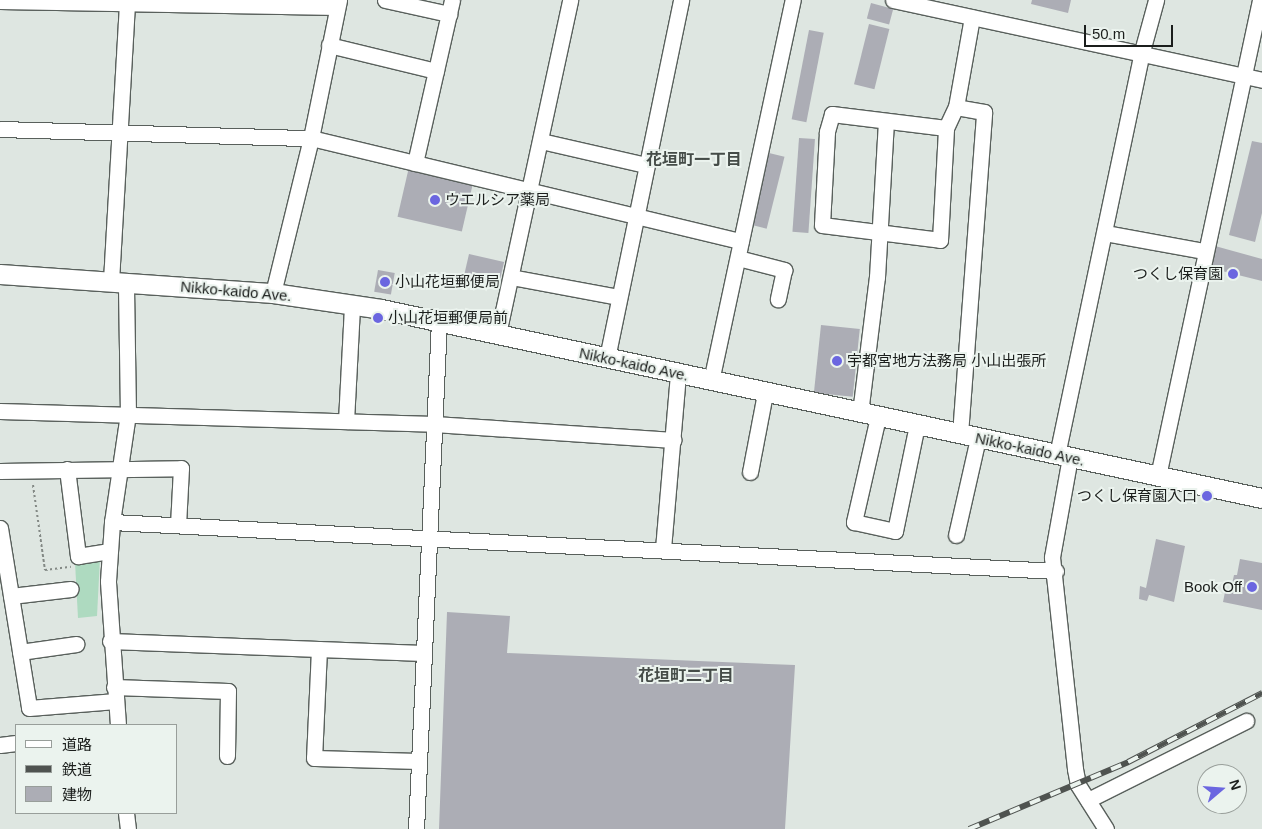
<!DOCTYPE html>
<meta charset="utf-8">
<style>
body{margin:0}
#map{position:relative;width:1262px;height:829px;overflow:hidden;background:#dee6e1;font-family:Arial,"Noto Sans JP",sans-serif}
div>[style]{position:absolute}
.green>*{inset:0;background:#aedac0}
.building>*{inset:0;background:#acadb5;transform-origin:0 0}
.path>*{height:2px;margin-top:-1px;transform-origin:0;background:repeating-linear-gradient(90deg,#838985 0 2.5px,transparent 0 5px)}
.roads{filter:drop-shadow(1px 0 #59605c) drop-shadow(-1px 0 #59605c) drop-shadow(0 1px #59605c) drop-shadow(0 -1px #59605c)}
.minor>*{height:15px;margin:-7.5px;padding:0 7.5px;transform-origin:7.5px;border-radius:7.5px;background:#fff}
.major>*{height:19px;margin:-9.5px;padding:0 9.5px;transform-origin:9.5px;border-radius:9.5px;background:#fff}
.rail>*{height:5.5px;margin-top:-2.75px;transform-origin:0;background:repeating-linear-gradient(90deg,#ebf3ee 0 11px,#4f5350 0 22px);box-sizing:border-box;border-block:1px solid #4f5350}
.dots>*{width:14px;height:14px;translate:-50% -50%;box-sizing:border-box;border:2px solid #ebf3ee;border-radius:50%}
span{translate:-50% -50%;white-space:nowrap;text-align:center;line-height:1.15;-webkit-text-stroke:4px #ebf3ee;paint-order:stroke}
.poi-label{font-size:15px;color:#1b1e1c}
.left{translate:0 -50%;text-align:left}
.right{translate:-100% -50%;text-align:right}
.street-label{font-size:15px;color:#1b1e1c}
.neighbourhood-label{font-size:16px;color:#454c48;font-weight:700}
.legend{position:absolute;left:15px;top:724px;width:162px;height:90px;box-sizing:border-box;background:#ebf3ee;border:1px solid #989e9a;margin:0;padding:6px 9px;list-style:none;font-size:15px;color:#1b1e1c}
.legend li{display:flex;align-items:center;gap:10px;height:25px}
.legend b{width:25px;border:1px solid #989e9a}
.north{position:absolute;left:1197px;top:764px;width:50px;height:50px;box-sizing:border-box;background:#ebf3ee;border:1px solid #989e9a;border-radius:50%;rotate:72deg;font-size:14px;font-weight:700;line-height:20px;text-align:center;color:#1b1e1c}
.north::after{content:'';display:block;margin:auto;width:18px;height:22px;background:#6b66e0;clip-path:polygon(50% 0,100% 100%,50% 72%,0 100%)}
.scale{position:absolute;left:1084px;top:25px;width:89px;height:22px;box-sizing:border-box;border:2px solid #1b1e1c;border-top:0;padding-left:6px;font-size:15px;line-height:18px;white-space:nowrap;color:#1b1e1c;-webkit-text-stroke:4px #ebf3ee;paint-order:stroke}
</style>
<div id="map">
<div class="green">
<div style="clip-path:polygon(100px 558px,97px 616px,78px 618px,75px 562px)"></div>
</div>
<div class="building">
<div style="clip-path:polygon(1032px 0,1071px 0,1068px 13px,1031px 4px)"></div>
<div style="left:871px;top:3px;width:23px;height:16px;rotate:15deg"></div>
<div style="left:869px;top:24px;width:21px;height:62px;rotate:14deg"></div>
<div style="left:809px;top:30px;width:15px;height:91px;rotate:11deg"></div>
<div style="left:799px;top:138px;width:16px;height:94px;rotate:4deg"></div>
<div style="clip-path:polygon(1252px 141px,1262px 143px,1262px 213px,1255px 242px,1229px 235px)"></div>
<div style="left:769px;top:153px;width:16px;height:74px;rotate:14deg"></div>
<div style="left:409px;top:167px;width:66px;height:51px;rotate:13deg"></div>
<div style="clip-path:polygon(1215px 246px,1262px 259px,1262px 281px,1210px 268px)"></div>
<div style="left:469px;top:254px;width:36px;height:22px;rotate:13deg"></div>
<div style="left:378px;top:270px;width:17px;height:22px;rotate:10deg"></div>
<div style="left:821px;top:325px;width:39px;height:68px;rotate:6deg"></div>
<div style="clip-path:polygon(1156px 539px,1185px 546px,1174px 602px,1149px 595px,1147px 601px,1139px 599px,1140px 586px,1146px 588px)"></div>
<div style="clip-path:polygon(1240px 559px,1262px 563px,1262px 610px,1223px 602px,1225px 592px,1230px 593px,1234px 575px,1237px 575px)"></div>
<div style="clip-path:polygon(447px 612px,510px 616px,507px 653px,795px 665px,785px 829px,439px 829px)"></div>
</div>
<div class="path">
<div style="left:33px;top:485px;width:86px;rotate:82deg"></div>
<div style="left:45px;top:570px;width:26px;rotate:-7deg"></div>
</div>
<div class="roads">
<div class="minor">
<div style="left:385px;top:0;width:66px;rotate:12.3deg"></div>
<div style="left:893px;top:0;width:378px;rotate:12.2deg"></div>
<div style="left:0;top:1px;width:337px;rotate:1deg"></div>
<div style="left:329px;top:45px;width:110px;rotate:13.7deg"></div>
<div style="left:946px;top:128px;width:115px;rotate:-173deg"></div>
<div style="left:832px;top:114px;width:19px;rotate:106deg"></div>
<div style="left:827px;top:132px;width:93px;rotate:93.1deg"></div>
<div style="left:822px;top:225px;width:119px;rotate:7.2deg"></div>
<div style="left:940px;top:240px;width:112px;rotate:-86.9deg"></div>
<div style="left:946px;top:128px;width:23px;rotate:-65deg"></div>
<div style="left:0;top:129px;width:311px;rotate:1.7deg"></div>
<div style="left:311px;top:138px;width:442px;rotate:13.5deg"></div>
<div style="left:541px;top:141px;width:108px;rotate:12.9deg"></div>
<div style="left:415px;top:163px;width:167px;rotate:-77.2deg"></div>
<div style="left:1105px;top:233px;width:101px;rotate:10.3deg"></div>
<div style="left:738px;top:258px;width:48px;rotate:14.6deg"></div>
<div style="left:784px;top:270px;width:30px;rotate:102deg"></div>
<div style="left:511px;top:277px;width:110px;rotate:10.5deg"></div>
<div style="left:111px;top:281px;width:281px;rotate:-86.7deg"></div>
<div style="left:273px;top:293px;width:160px;rotate:-76.2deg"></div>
<div style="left:311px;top:138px;width:141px;rotate:-78.5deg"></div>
<div style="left:498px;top:334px;width:342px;rotate:-77.8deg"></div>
<div style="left:607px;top:358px;width:366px;rotate:-78.3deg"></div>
<div style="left:711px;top:381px;width:390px;rotate:-77.9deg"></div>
<div style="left:0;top:411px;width:434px;rotate:1.7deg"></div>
<div style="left:434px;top:424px;width:240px;rotate:3.8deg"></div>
<div style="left:860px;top:413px;width:137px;rotate:-82.9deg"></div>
<div style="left:877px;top:277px;width:156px;rotate:-86.7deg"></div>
<div style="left:878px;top:417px;width:108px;rotate:102.9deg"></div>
<div style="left:854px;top:522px;width:42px;rotate:12.4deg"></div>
<div style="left:895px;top:531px;width:108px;rotate:-78.3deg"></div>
<div style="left:346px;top:421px;width:116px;rotate:-87deg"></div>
<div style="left:960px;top:434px;width:323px;rotate:-85.7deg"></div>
<div style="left:984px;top:112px;width:28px;rotate:-170deg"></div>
<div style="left:956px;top:107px;width:91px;rotate:-79.9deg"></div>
<div style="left:1057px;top:455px;width:409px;rotate:-78.1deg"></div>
<div style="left:1141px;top:55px;width:57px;rotate:-74.7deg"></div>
<div style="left:1070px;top:457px;width:102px;rotate:100.2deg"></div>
<div style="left:1052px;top:557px;width:213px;rotate:83.8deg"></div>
<div style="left:1075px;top:769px;width:16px;rotate:79deg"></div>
<div style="left:1078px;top:785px;width:52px;rotate:57.5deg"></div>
<div style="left:67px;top:469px;width:88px;rotate:82.8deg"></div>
<div style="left:78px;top:556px;width:32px;rotate:-9deg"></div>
<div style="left:0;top:471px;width:181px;rotate:-0.9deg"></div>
<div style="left:181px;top:468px;width:57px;rotate:93deg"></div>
<div style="left:750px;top:472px;width:80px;rotate:-79.2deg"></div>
<div style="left:1158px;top:476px;width:487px;rotate:-77.9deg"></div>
<div style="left:112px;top:522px;width:945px;rotate:2.97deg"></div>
<div style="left:0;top:528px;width:182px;rotate:80.8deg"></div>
<div style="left:29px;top:708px;width:87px;rotate:-4.6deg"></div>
<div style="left:956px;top:535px;width:99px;rotate:-77.2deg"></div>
<div style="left:663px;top:549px;width:176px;rotate:-85.1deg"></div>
<div style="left:11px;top:596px;width:60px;rotate:-6.7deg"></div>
<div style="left:110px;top:641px;width:313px;rotate:2.2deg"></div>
<div style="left:319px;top:649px;width:109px;rotate:92.6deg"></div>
<div style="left:314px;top:758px;width:105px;rotate:1.6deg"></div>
<div style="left:20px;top:652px;width:57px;rotate:-8.1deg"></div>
<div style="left:114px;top:687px;width:114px;rotate:2deg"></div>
<div style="left:228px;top:691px;width:65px;rotate:90.9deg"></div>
<div style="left:118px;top:725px;width:144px;rotate:-94deg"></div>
<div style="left:108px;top:581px;width:59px;rotate:-86.1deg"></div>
<div style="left:112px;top:522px;width:109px;rotate:-81.6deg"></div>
<div style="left:128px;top:414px;width:132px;rotate:-90.9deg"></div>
<div style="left:0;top:745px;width:16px;rotate:-7deg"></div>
<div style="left:1088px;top:800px;width:177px;rotate:-26.6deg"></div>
<div style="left:126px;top:813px;width:16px;rotate:83deg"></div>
<div style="left:416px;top:829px;width:509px;rotate:-87.41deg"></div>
</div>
<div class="major">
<div style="left:0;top:274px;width:274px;rotate:4deg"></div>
<div style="left:273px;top:293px;width:109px;rotate:8.4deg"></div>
<div style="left:381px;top:309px;width:901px;rotate:12.11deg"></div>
</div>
</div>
<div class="rail">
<div style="left:969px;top:829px;width:173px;rotate:-22.8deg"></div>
<div style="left:1128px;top:762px;width:151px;rotate:-27.2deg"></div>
</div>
<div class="dots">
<div style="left:435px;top:200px;background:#6b66e0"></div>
<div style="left:1233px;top:274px;background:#6b66e0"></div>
<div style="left:385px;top:282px;background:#6b66e0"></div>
<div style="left:378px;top:318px;background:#6b66e0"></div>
<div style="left:837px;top:361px;background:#6b66e0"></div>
<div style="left:1207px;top:496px;background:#6b66e0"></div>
<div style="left:1252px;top:587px;background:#6b66e0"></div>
</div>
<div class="poi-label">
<span class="left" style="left:445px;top:200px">ウエルシア薬局</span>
<span class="right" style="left:1223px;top:274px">つくし保育園</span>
<span class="left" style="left:395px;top:282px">小山花垣郵便局</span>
<span class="left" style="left:388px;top:318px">小山花垣郵便局前</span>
<span class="left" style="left:847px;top:361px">宇都宮地方法務局 小山出張所</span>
<span class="right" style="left:1197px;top:496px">つくし保育園入口</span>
<span class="right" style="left:1242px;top:587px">Book Off</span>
</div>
<div class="street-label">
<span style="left:236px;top:291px;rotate:5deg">Nikko-kaido Ave.</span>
<span style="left:634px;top:364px;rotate:12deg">Nikko-kaido Ave.</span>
<span style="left:1030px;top:449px;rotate:12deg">Nikko-kaido Ave.</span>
</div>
<div class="neighbourhood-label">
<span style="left:694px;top:160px">花垣町一丁目</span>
<span style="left:686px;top:676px">花垣町二丁目</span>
</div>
<ul class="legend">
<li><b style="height:6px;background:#fff"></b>道路</li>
<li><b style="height:6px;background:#4f5350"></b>鉄道</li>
<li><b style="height:14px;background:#acadb5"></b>建物</li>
</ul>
<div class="north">N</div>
<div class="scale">50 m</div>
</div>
